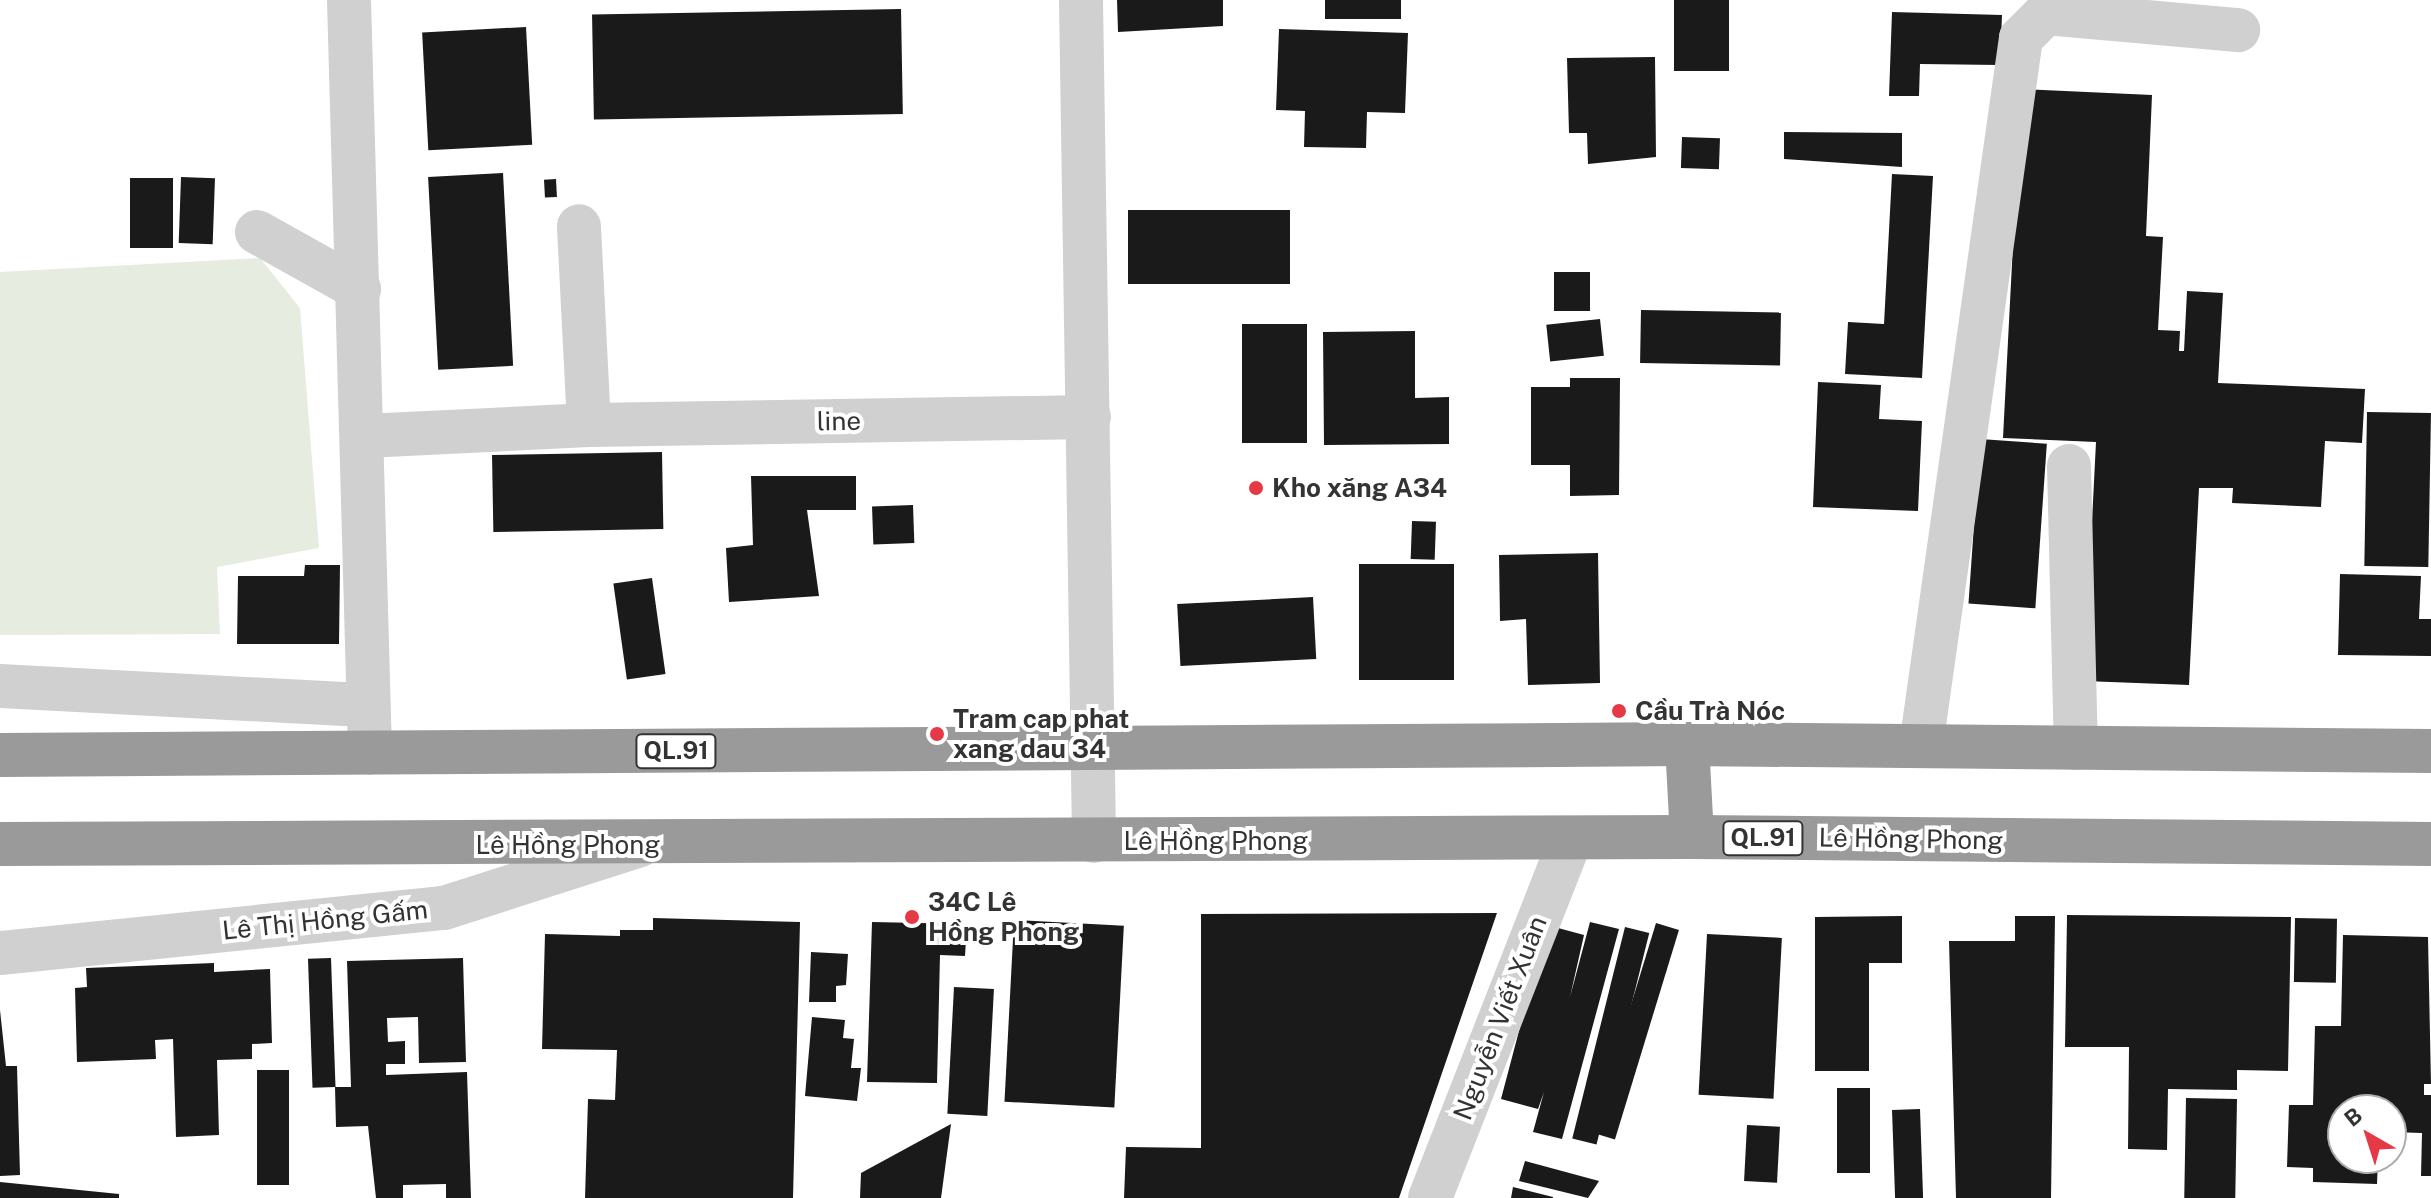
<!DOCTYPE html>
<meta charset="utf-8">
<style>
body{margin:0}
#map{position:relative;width:2431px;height:1198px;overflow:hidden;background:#fff;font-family:"Public Sans",sans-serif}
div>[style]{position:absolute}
.green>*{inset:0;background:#e6ecdf}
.building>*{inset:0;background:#1a1a1a;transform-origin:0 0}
.minor>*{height:44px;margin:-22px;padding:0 22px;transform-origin:22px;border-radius:22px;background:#d0d0d0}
.highway>*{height:44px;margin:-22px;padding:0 22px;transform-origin:22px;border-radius:22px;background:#9a9a9a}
.dots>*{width:22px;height:22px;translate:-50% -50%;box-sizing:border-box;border:4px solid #fff;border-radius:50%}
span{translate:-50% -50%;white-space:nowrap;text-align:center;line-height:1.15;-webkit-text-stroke:8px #fff;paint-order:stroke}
.shield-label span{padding:2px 6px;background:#fff;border:2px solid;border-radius:6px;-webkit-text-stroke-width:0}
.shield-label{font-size:24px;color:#333;font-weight:700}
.street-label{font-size:26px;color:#333}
.poi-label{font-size:26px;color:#333;font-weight:700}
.left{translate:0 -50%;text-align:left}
.north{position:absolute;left:2327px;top:1094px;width:80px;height:80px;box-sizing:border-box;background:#fff;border:2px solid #adadad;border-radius:50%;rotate:321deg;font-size:22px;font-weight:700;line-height:32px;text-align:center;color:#333}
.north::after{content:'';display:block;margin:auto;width:28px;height:36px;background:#e63946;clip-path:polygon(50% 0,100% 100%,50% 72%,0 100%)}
</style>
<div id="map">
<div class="green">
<div style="clip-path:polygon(260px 258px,300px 308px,319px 548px,217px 567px,220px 634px,0 635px,0 272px)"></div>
</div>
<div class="building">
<div style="clip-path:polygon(1117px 0,1223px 0,1223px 26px,1118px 32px)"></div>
<div style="left:1325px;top:0;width:76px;height:19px"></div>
<div style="left:1674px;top:0;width:55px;height:71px"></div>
<div style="left:901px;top:9px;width:105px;height:309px;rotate:89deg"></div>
<div style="clip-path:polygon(1892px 12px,2002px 15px,2000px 65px,1920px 64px,1919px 96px,1889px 96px)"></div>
<div style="left:526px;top:27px;width:118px;height:104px;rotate:87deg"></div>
<div style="clip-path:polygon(1279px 29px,1408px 33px,1405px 113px,1367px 112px,1366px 148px,1304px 147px,1305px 111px,1276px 110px)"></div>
<div style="clip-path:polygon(1655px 57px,1656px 157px,1588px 164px,1587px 133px,1569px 133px,1567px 58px)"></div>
<div style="clip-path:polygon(2021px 89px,2152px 95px,2146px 236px,2163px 237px,2158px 330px,2180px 331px,2179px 351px,2184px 351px,2187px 291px,2223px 293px,2218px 383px,2365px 389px,2362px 443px,2325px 441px,2321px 507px,2232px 503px,2233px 488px,2199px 488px,2189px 685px,2084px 681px,2096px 442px,2003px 438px)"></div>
<div style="clip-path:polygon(1784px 132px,1902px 133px,1902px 167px,1784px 159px)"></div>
<div style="left:1682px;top:137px;width:38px;height:31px;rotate:2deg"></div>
<div style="left:503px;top:173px;width:193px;height:75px;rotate:87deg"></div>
<div style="clip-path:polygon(1892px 174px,1933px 176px,1922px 378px,1845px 374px,1848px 322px,1884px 324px)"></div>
<div style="left:181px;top:177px;width:34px;height:66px;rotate:2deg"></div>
<div style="left:130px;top:178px;width:43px;height:70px"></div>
<div style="left:556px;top:179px;width:18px;height:12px;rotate:87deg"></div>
<div style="left:1128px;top:210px;width:162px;height:74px"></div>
<div style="left:1554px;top:272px;width:36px;height:39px"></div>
<div style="left:1641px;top:310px;width:140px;height:53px;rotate:1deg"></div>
<div style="left:1600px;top:319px;width:37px;height:54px;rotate:84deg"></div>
<div style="left:1307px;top:324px;width:119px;height:65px;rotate:90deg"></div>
<div style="clip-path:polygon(1415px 331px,1415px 398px,1449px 397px,1449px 444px,1324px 445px,1323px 332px)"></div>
<div style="clip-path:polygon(1570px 378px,1620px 378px,1619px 495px,1570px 496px,1570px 465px,1531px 465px,1531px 387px,1570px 387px)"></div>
<div style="clip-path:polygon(1818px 382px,1881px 385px,1879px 419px,1922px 421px,1918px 511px,1813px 507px)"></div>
<div style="left:2367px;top:412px;width:64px;height:154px;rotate:1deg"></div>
<div style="left:1980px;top:439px;width:67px;height:165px;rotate:4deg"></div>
<div style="left:662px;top:452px;width:77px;height:170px;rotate:89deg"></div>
<div style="clip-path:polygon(751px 476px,856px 476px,856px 510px,807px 510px,819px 596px,729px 602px,726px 548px,753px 545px)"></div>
<div style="left:913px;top:505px;width:38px;height:41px;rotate:88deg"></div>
<div style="left:1412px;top:521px;width:24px;height:38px;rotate:2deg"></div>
<div style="clip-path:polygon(1598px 553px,1600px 683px,1528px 685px,1526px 619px,1500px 621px,1499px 555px)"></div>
<div style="left:1454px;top:564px;width:116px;height:95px;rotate:90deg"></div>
<div style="clip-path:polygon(305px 565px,340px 565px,339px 644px,237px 644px,238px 576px,304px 576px)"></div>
<div style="clip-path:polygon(2340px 574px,2421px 576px,2419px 619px,2431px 619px,2431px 656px,2338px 655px)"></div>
<div style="left:652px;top:578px;width:97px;height:39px;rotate:82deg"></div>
<div style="left:1313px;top:597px;width:62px;height:136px;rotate:87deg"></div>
<div style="clip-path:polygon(1497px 913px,1399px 1198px,1124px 1198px,1126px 1147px,1201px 1148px,1201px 914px)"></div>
<div style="clip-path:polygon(2067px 915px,2291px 917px,2288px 1071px,2237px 1070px,2237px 1090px,2168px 1089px,2167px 1150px,2128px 1149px,2129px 1047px,2065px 1047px)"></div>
<div style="clip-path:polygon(1902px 916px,1902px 963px,1869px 963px,1869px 1071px,1815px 1071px,1815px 917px)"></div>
<div style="clip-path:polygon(2015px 916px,2055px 916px,2051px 1198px,1956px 1198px,1949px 941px,2015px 941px)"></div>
<div style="clip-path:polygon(653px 918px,800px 922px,793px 1198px,585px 1198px,588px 1099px,615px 1100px,617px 1050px,542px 1049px,545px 934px,620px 936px,620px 930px,653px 930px)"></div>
<div style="left:2295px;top:918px;width:42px;height:64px;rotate:1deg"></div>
<div style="left:1014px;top:920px;width:110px;height:182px;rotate:3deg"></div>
<div style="clip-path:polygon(872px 922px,967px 924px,965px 956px,940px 955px,937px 1083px,867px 1082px)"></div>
<div style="clip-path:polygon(1590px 922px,1619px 929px,1562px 1139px,1533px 1132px,1544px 1092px,1538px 1109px,1501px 1099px,1547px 925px,1584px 935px,1570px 997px)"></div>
<div style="left:1656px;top:923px;width:24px;height:219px;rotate:17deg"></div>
<div style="left:1625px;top:927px;width:25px;height:218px;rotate:14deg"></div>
<div style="left:1707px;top:934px;width:75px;height:161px;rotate:3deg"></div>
<div style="clip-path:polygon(2343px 935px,2428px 937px,2431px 1084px,2424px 1084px,2424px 1095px,2431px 1095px,2431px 1176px,2421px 1176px,2422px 1133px,2391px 1132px,2391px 1110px,2343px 1110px,2343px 1158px,2378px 1158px,2377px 1184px,2313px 1182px,2313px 1168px,2287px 1167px,2289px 1105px,2313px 1105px,2315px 1026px,2341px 1026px)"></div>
<div style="clip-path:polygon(811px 952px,848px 954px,846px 985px,836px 986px,836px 1002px,809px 1002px)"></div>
<div style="left:331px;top:958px;width:129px;height:23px;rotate:88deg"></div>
<div style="clip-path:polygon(463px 958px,466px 1062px,419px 1063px,418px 1017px,387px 1018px,388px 1042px,405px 1041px,405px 1064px,386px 1064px,386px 1075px,467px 1072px,471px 1198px,446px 1198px,446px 1184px,403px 1185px,403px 1198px,376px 1198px,368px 1126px,336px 1127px,335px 1087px,351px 1087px,347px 961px)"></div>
<div style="clip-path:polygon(214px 963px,214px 972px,270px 969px,272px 1043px,252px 1044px,252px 1059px,217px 1060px,219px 1135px,176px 1137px,173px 1039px,155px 1040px,156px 1059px,77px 1062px,75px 988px,87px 987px,86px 968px)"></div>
<div style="left:954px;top:987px;width:40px;height:127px;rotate:3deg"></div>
<div style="clip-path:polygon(0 1010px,6px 1066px,17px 1066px,20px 1175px,0 1176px)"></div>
<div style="clip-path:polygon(812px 1017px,845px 1020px,843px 1038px,854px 1039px,851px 1068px,861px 1068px,857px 1101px,805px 1096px)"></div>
<div style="left:257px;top:1070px;width:32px;height:115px"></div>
<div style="left:1837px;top:1088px;width:33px;height:85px"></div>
<div style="left:2186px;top:1098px;width:51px;height:100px;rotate:1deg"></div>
<div style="left:1920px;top:1109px;width:89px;height:28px;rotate:88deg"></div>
<div style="clip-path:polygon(951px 1124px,941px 1198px,860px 1198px,861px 1173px)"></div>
<div style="left:1747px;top:1125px;width:33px;height:56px;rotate:3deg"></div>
<div style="clip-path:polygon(1525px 1161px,1599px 1181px,1588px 1198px,1519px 1181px)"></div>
<div style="clip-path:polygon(0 1182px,119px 1194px,119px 1198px,0 1198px)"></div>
<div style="clip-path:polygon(1513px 1187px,1553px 1197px,1553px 1198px,1511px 1198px)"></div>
</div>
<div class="minor">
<div style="left:349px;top:0;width:753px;rotate:88.4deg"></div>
<div style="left:1081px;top:0;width:841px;rotate:89.11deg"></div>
<div style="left:257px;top:232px;width:117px;rotate:29.2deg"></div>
<div style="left:589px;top:425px;width:500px;rotate:-0.92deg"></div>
<div style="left:365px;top:436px;width:224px;rotate:-2.8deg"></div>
<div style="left:589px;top:425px;width:199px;rotate:-92.9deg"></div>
<div style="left:2069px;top:466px;width:282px;rotate:88.6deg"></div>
<div style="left:0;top:686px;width:368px;rotate:3deg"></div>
<div style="left:1921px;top:746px;width:715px;rotate:-81.96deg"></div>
<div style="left:2021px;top:38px;width:35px;rotate:-45deg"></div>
<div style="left:2046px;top:13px;width:193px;rotate:5.1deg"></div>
<div style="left:0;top:953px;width:446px;rotate:-5.8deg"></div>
<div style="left:444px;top:908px;width:206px;rotate:-17.8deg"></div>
<div style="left:1430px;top:1198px;width:387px;rotate:-68.6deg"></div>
</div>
<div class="highway">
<div style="left:1687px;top:744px;width:93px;rotate:86.9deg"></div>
<div style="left:0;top:755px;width:1687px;rotate:-0.37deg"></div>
<div style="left:1687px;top:744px;width:744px;rotate:0.54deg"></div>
<div style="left:0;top:844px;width:1692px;rotate:-0.24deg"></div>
<div style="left:1692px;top:837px;width:739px;rotate:0.54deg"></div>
</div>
<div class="dots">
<div style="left:1256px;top:488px;background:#e63946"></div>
<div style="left:1619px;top:711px;background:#e63946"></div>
<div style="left:937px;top:734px;background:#e63946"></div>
<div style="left:912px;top:917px;background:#e63946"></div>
</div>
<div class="shield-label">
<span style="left:676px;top:751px">QL.91</span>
<span style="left:1763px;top:838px">QL.91</span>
</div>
<div class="street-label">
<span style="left:839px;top:421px;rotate:-1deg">line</span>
<span style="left:1911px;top:839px;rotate:1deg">Lê Hồng Phong</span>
<span style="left:1216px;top:841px">Lê Hồng Phong</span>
<span style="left:568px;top:845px">Lê Hồng Phong</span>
<span style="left:325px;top:920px;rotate:-6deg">Lê Thị Hồng Gấm</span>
<span style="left:1500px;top:1018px;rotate:-69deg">Nguyễn Viết Xuân</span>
</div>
<div class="poi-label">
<span class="left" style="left:1272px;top:488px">Kho xăng A34</span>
<span class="left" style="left:1635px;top:711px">Cầu Trà Nóc</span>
<span class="left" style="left:953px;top:734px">Tram cap phat<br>xang dau 34</span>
<span class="left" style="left:928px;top:917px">34C Lê<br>Hồng Phong</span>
</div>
<div class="north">B</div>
</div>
